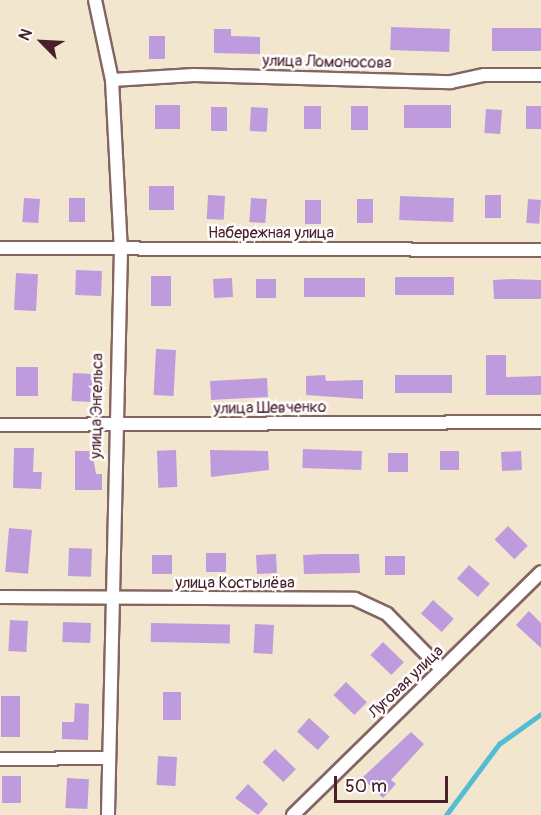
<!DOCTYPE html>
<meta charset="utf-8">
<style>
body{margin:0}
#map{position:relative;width:541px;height:815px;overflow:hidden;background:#f2e7ce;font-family:Pangolin,sans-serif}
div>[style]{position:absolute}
.stream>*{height:4.5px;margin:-2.25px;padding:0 2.25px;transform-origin:2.25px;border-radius:2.25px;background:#55bcd2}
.building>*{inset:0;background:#be9bdc;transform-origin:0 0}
.roads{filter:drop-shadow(2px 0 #856564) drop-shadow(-2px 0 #856564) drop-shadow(0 2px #856564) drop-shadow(0 -2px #856564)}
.street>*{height:12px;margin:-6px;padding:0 6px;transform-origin:6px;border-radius:6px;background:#fff}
span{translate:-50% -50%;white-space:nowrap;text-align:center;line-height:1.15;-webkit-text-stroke:5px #fff;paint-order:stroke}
.street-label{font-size:16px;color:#4a1f2b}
.north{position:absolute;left:12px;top:12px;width:60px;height:60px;-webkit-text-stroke:4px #fff;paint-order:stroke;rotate:294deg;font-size:16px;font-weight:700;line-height:24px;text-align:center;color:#4a1f2b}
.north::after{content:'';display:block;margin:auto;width:21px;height:27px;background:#4a1f2b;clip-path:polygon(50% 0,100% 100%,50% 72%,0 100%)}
.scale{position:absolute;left:334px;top:776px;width:114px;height:27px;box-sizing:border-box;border:3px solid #4a1f2b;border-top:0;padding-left:8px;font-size:18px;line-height:21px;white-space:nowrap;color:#4a1f2b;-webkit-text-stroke:4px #fff;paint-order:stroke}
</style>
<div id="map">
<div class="stream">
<div style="left:446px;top:815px;width:89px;rotate:-53.3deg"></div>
<div style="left:499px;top:744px;width:52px;rotate:-35.5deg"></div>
</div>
<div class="building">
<div style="left:492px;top:28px;width:49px;height:23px"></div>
<div style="clip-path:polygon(214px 29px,231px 29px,231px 36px,260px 37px,260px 54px,214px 53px)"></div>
<div style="left:450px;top:29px;width:23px;height:59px;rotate:92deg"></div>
<div style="left:149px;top:36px;width:16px;height:23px"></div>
<div style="left:155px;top:105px;width:25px;height:24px"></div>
<div style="left:404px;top:105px;width:47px;height:23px"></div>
<div style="left:304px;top:106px;width:17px;height:23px"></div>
<div style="left:351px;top:106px;width:17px;height:24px"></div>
<div style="left:526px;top:106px;width:15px;height:23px"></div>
<div style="left:211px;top:107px;width:16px;height:24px"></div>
<div style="left:251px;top:107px;width:17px;height:24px;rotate:3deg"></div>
<div style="left:486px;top:109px;width:16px;height:24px;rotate:4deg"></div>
<div style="left:149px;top:186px;width:25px;height:24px"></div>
<div style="left:208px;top:195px;width:17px;height:24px;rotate:3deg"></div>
<div style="left:485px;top:195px;width:16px;height:23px"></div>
<div style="left:24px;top:198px;width:16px;height:24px;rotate:4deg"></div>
<div style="left:69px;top:198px;width:16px;height:24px"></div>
<div style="left:251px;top:198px;width:16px;height:24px;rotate:4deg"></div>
<div style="left:454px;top:198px;width:24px;height:54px;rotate:92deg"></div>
<div style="left:357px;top:199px;width:16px;height:24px"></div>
<div style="left:528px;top:199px;width:13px;height:24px;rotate:4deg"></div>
<div style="left:305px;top:200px;width:16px;height:24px"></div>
<div style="left:76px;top:270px;width:26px;height:25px;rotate:2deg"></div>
<div style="left:16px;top:273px;width:22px;height:37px;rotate:3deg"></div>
<div style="left:151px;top:276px;width:20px;height:30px"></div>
<div style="left:454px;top:277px;width:18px;height:59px;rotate:90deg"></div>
<div style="left:232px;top:278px;width:19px;height:19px;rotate:87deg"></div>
<div style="left:365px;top:278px;width:19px;height:61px;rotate:90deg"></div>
<div style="left:256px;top:279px;width:20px;height:19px"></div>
<div style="clip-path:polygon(512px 279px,541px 280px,541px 299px,494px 299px,493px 280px)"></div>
<div style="left:156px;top:349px;width:20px;height:46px;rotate:3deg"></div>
<div style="clip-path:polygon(486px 355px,506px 355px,506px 377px,541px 376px,541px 395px,486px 395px)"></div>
<div style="left:16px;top:367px;width:22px;height:29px"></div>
<div style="left:73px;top:373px;width:20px;height:28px;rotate:3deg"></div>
<div style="clip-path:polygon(325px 375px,326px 381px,363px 380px,363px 399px,306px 395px,306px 376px)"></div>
<div style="left:452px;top:375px;width:18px;height:57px;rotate:90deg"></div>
<div style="left:267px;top:378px;width:19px;height:57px;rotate:87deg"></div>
<div style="clip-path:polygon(14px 448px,34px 448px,33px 472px,42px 472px,41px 489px,13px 488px)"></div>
<div style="left:303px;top:449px;width:59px;height:19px;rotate:2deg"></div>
<div style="left:176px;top:450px;width:37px;height:19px;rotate:88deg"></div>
<div style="clip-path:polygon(210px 450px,268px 451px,269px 470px,211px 477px)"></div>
<div style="clip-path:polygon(75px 451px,92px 451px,96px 474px,102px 474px,102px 490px,75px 490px)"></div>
<div style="left:440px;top:451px;width:19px;height:19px"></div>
<div style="left:521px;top:451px;width:19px;height:20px;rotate:87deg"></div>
<div style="left:388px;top:453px;width:20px;height:19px"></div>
<div style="left:508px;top:526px;width:28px;height:19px;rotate:45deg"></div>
<div style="left:9px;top:528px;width:23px;height:44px;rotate:5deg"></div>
<div style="left:69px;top:548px;width:23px;height:28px;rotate:2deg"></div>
<div style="left:226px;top:553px;width:19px;height:20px;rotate:90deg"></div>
<div style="left:276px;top:554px;width:19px;height:20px;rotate:87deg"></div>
<div style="clip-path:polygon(323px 554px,359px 554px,360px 573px,304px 574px,303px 555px)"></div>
<div style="left:152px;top:555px;width:20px;height:19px"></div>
<div style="left:385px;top:556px;width:20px;height:19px"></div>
<div style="left:469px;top:565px;width:28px;height:18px;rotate:42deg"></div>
<div style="left:433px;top:600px;width:28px;height:18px;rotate:42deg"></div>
<div style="clip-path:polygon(529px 611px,541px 623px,541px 648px,516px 625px)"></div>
<div style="left:10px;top:620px;width:18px;height:31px;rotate:3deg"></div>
<div style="left:63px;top:622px;width:28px;height:20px;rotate:2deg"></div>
<div style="left:151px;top:623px;width:79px;height:19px;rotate:1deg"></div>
<div style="left:255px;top:624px;width:19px;height:29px;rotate:3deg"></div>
<div style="left:383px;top:642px;width:29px;height:18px;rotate:44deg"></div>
<div style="left:346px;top:682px;width:29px;height:18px;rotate:44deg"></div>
<div style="left:163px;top:692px;width:18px;height:28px"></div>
<div style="left:1px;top:696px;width:19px;height:41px"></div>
<div style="clip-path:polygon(75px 703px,89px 704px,88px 740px,62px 739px,62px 722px,74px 722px)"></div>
<div style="left:309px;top:718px;width:28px;height:18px;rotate:42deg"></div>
<div style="clip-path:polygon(411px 732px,424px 744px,391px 780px,396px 784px,383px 798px,362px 778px)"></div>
<div style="left:275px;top:749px;width:29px;height:18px;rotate:44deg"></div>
<div style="left:158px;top:756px;width:19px;height:29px;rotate:3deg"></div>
<div style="left:2px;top:776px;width:19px;height:27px"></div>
<div style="left:67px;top:778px;width:22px;height:30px;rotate:3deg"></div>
<div style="clip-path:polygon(248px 784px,268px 804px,258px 815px,235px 798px)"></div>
</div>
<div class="roads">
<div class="street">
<div style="left:95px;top:0;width:82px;rotate:78deg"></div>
<div style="left:112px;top:80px;width:169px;rotate:87deg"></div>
<div style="left:121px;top:249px;width:566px;rotate:91.32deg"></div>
<div style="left:112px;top:80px;width:82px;rotate:-3.5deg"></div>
<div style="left:194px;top:75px;width:257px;rotate:1.6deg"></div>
<div style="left:451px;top:82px;width:34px;rotate:-12deg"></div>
<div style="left:484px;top:75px;width:57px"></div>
<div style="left:0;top:248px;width:541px;rotate:0.21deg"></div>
<div style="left:0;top:425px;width:541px;rotate:-0.32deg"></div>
<div style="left:0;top:597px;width:355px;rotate:0.3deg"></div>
<div style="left:355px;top:599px;width:35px;rotate:25deg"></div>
<div style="left:387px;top:614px;width:78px;rotate:45.5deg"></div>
<div style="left:0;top:759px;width:109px;rotate:-0.5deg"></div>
<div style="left:293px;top:815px;width:347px;rotate:-44.4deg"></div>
</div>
</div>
<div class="street-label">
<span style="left:327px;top:62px;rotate:1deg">улица Ломоносова</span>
<span style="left:271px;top:233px">Набережная улица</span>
<span style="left:97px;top:406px;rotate:-89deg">улица Энгельса</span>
<span style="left:270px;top:408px;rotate:-1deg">улица Шевченко</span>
<span style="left:235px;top:583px">улица Костылёва</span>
<span style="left:406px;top:682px;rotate:-44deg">Луговая улица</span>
</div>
<div class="north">N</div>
<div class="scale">50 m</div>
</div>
